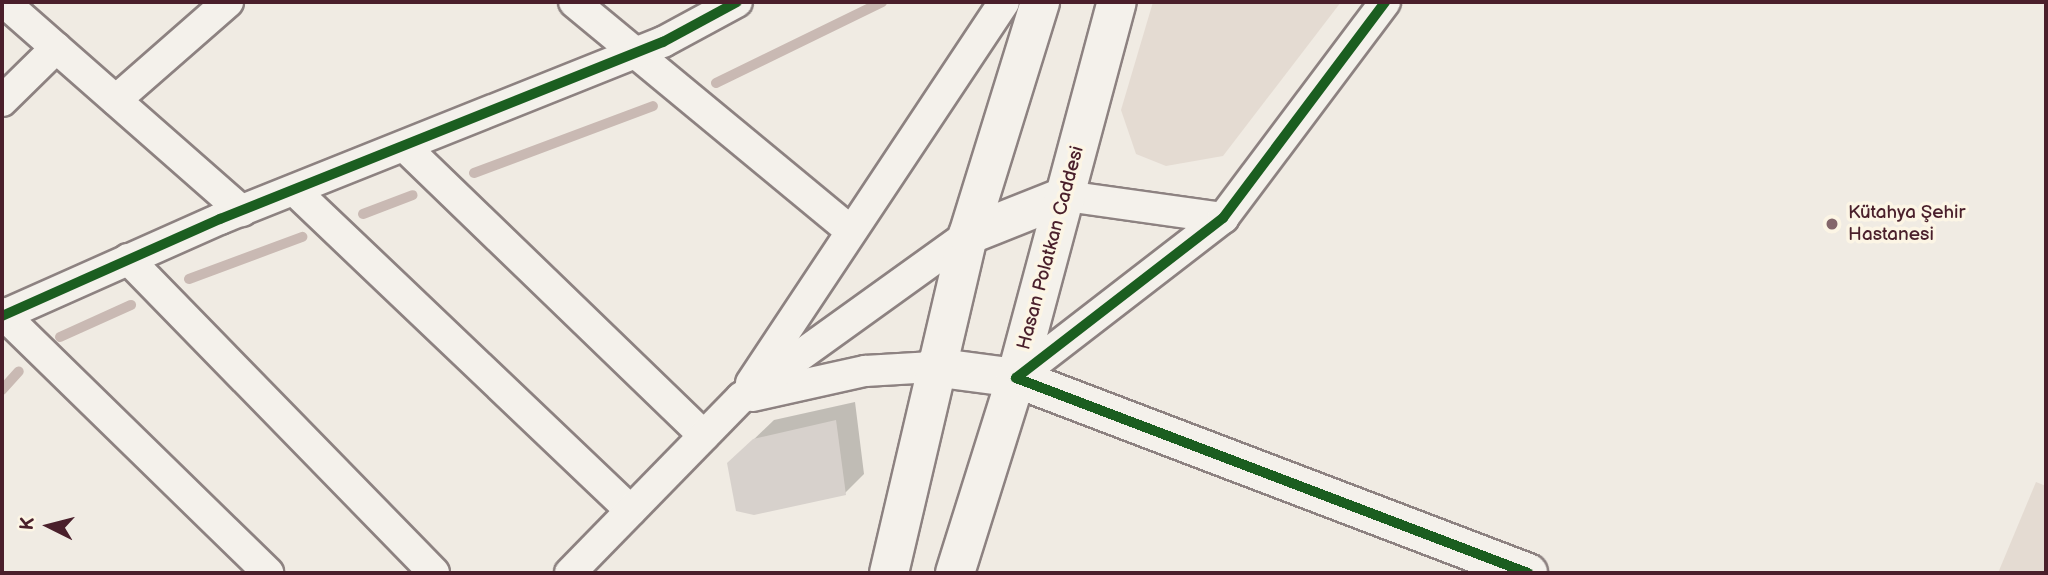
<!DOCTYPE html>
<meta charset="utf-8">
<style>
body{margin:0}
#map{position:relative;width:2048px;height:575px;overflow:hidden;background:#f0ebe3;font-family:"Balsamiq Sans",sans-serif}
div>[style]{position:absolute}
.green>*{inset:0;background:#e4dbd2}
.shadow>*{inset:0;background:#0003}
.stream>*{height:10px;margin:-5px;padding:0 5px;transform-origin:5px;border-radius:5px;background:#c9b9b3}
.building>*{inset:0;background:#d7d1cc}
.roads{filter:drop-shadow(2px 0 #8d8281) drop-shadow(-2px 0 #8d8281) drop-shadow(0 2px #8d8281) drop-shadow(0 -2px #8d8281)}
.street>*{height:30px;margin:-15px;padding:0 15px;transform-origin:15px;border-radius:15px;background:#f4f1eb}
.secondary>*{height:38px;margin:-19px;padding:0 19px;transform-origin:19px;border-radius:19px;background:#f4f1eb}
.cycleway>*{height:10px;margin:-5px;padding:0 5px;transform-origin:5px;border-radius:5px;background:#1b5e20}
.dots>*{width:19px;height:19px;translate:-50% -50%;box-sizing:border-box;border:4px solid #fcf5e5;border-radius:50%}
span{translate:-50% -50%;white-space:nowrap;text-align:center;line-height:1.15;-webkit-text-stroke:7px #fcf5e5;paint-order:stroke}
.poi-label{font-size:19px;color:#4a1f2b}
.left{translate:0 -50%;text-align:left}
.street-label{font-size:19px;color:#4a1f2b}
.frame{position:absolute;inset:0;border:4px solid #4a1f2b;pointer-events:none}
.north{position:absolute;left:14px;top:491px;width:70px;height:70px;-webkit-text-stroke:5px #fcf5e5;paint-order:stroke;rotate:276deg;font-size:19px;font-weight:700;line-height:28px;text-align:center;color:#4a1f2b}
.north::after{content:'';display:block;margin:auto;width:24px;height:32px;background:#4a1f2b;clip-path:polygon(50% 0,100% 100%,50% 72%,0 100%)}
</style>
<div id="map">
<div class="green">
<div style="clip-path:polygon(1153px 2px,1341px 2px,1223px 156px,1166px 166px,1136px 154px,1121px 110px)"></div>
<div style="clip-path:polygon(2036px 482px,2046px 486px,2046px 573px,1998px 573px)"></div>
</div>
<div class="shadow">
<div style="clip-path:polygon(855px 402px,864px 474px,845px 493px,748px 445px,774px 420px)"></div>
</div>
<div class="stream">
<div style="left:716px;top:83px;width:185px;rotate:-26deg"></div>
<div style="left:474px;top:173px;width:191px;rotate:-20.5deg"></div>
<div style="left:363px;top:214px;width:53px;rotate:-20.8deg"></div>
<div style="left:189px;top:279px;width:121px;rotate:-20.4deg"></div>
<div style="left:60px;top:337px;width:78px;rotate:-24.3deg"></div>
<div style="left:2px;top:390px;width:25px;rotate:-48deg"></div>
</div>
<div class="building">
<div style="clip-path:polygon(836px 420px,846px 495px,754px 515px,736px 511px,727px 463px,753px 439px)"></div>
</div>
<div class="roads">
<div class="street">
<div style="left:4px;top:2px;width:317px;rotate:41.3deg"></div>
<div style="left:574px;top:2px;width:358px;rotate:39.6deg"></div>
<div style="left:116px;top:100px;width:149px;rotate:-41.2deg"></div>
<div style="left:2px;top:101px;width:76px;rotate:-44.5deg"></div>
<div style="left:404px;top:146px;width:417px;rotate:44deg"></div>
<div style="left:294px;top:190px;width:465px;rotate:43.6deg"></div>
<div style="left:1066px;top:196px;width:159px;rotate:8deg"></div>
<div style="left:128px;top:259px;width:438px;rotate:45.7deg"></div>
<div style="left:2px;top:313px;width:372px;rotate:44.3deg"></div>
<div style="left:2px;top:316px;width:239px;rotate:-24deg"></div>
<div style="left:220px;top:219px;width:477px;rotate:-21.8deg"></div>
<div style="left:663px;top:42px;width:84px;rotate:-28.4deg"></div>
<div style="left:1016px;top:378px;width:262px;rotate:-37.7deg"></div>
<div style="left:1223px;top:218px;width:270px;rotate:-53.1deg"></div>
<div style="left:751px;top:383px;width:457px;rotate:-56.4deg"></div>
<div style="left:752px;top:396px;width:116px;rotate:-12.5deg"></div>
<div style="left:865px;top:371px;width:68px;rotate:-3.4deg"></div>
<div style="left:570px;top:573px;width:245px;rotate:-45.7deg"></div>
<div style="left:741px;top:398px;width:279px;rotate:-35.7deg"></div>
</div>
<div class="secondary">
<div style="left:968px;top:235px;width:105px;rotate:-21.7deg"></div>
<div style="left:933px;top:367px;width:84px;rotate:7.5deg"></div>
<div style="left:1016px;top:378px;width:548px;rotate:20.85deg"></div>
<div style="left:889px;top:573px;width:347px;rotate:-76.8deg"></div>
<div style="left:968px;top:235px;width:244px;rotate:-72.8deg"></div>
<div style="left:955px;top:573px;width:204px;rotate:-72.6deg"></div>
<div style="left:1016px;top:378px;width:389px;rotate:-75deg"></div>
</div>
</div>
<div class="cycleway">
<div style="left:2px;top:316px;width:239px;rotate:-24deg"></div>
<div style="left:220px;top:219px;width:477px;rotate:-21.8deg"></div>
<div style="left:663px;top:42px;width:84px;rotate:-28.4deg"></div>
<div style="left:1016px;top:378px;width:548px;rotate:20.85deg"></div>
<div style="left:1016px;top:378px;width:262px;rotate:-37.7deg"></div>
<div style="left:1223px;top:218px;width:270px;rotate:-53.1deg"></div>
</div>
<div class="dots">
<div style="left:1832px;top:224px;background:#84666b"></div>
</div>
<div class="poi-label">
<span class="left" style="left:1848px;top:224px">Kütahya Şehir<br>Hastanesi</span>
</div>
<div class="street-label">
<span style="left:1051px;top:248px;rotate:-75deg">Hasan Polatkan Caddesi</span>
</div>
<div class="frame"></div>
<div class="north">K</div>
</div>
